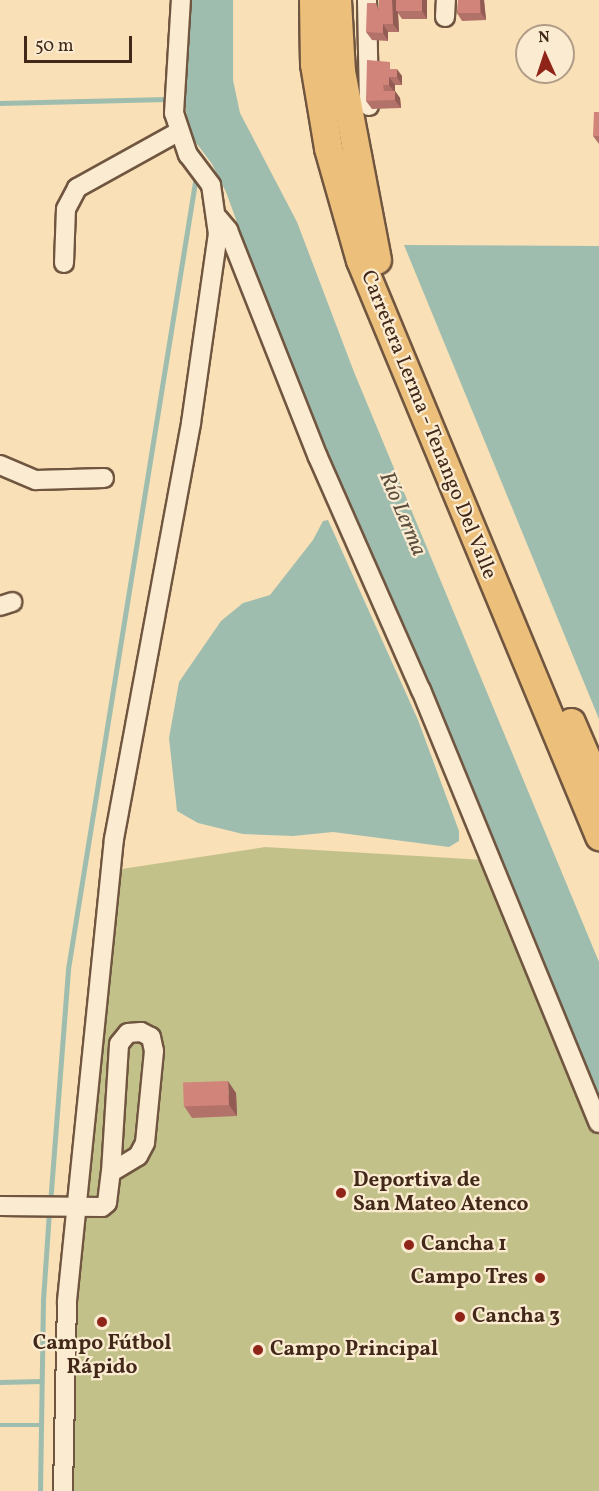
<!DOCTYPE html>
<meta charset="utf-8">
<style>
body{margin:0}
#map{position:relative;width:599px;height:1491px;overflow:hidden;background:#f9e0b6;font-family:Vollkorn,serif}
div>[style]{position:absolute}
.green>*{inset:0;background:#c3c18a}
.water>*{inset:0;background:#9ebdaf}
.stream>*{height:4.5px;margin:-2.25px;padding:0 2.25px;transform-origin:2.25px;border-radius:2.25px;background:#9ebdaf}
.roads{filter:drop-shadow(2px 0 #705640) drop-shadow(-2px 0 #705640) drop-shadow(0 2px #705640) drop-shadow(0 -2px #705640)}
.minor>*{height:18px;margin:-9px;padding:0 9px;transform-origin:9px;border-radius:9px;background:#fbebd0}
.highway>*{height:27px;margin:-13.5px;padding:0 13.5px;transform-origin:13.5px;border-radius:13.5px;background:#ecc07b}
.wall>*{inset:0;background:#b37269}
.shaded-wall>*{inset:0;background:#925c55}
.building>*{inset:0;background:#d0847a;transform-origin:0 0}
.dots>*{width:16px;height:16px;translate:-50% -50%;box-sizing:border-box;border:3px solid #fbebd0;border-radius:50%}
span{translate:-50% -50%;white-space:nowrap;text-align:center;line-height:1.15;-webkit-text-stroke:4.5px #fbebd0;paint-order:stroke}
.street-label{font-size:21px;color:#422819}
.poi-label{font-size:21px;color:#422819;font-weight:700}
.left{translate:0 -50%;text-align:left}
.right{translate:-100% -50%;text-align:right}
.water-label{font-size:22px;color:#594d3e;font-style:italic}
.north{position:absolute;left:515px;top:24px;width:60px;height:60px;box-sizing:border-box;background:#fbebd0;border:2px solid #b19d87;border-radius:50%;rotate:357deg;font-size:16px;font-weight:700;line-height:24px;text-align:center;color:#422819}
.north::after{content:'';display:block;margin:auto;width:21px;height:27px;background:#8f2418;clip-path:polygon(50% 0,100% 100%,50% 72%,0 100%)}
.scale{position:absolute;left:24px;top:36px;width:108px;height:27px;box-sizing:border-box;border:3px solid #422819;border-top:0;padding-left:8px;font-size:18px;line-height:21px;white-space:nowrap;color:#422819;-webkit-text-stroke:4px #fbebd0;paint-order:stroke}
</style>
<div id="map">
<div class="green">
<div style="clip-path:polygon(265px 847px,485px 860px,599px 1134px,599px 1491px,68px 1491px,74px 1276px,115px 870px)"></div>
</div>
<div class="water">
<div style="clip-path:polygon(189px 0,233px 0,233px 80px,240px 113px,297px 222px,354px 372px,599px 962px,599px 1095px,283px 349px,226px 192px,212px 164px,188px 132px,185px 99px)"></div>
<div style="clip-path:polygon(404px 245px,599px 246px,599px 719px)"></div>
<div style="clip-path:polygon(328px 520px,418px 720px,459px 831px,459px 841px,449px 847px,333px 832px,293px 836px,243px 834px,198px 823px,177px 811px,169px 738px,179px 682px,221px 621px,243px 603px,270px 595px,313px 540px,323px 521px)"></div>
</div>
<div class="stream">
<div style="left:0;top:103px;width:167px;rotate:-1.4deg"></div>
<div style="left:50px;top:1204px;width:236px;rotate:-85.6deg"></div>
<div style="left:68px;top:969px;width:803px;rotate:-80.83deg"></div>
<div style="left:0;top:1382px;width:41px;rotate:-1.4deg"></div>
<div style="left:0;top:1425px;width:41px"></div>
<div style="left:40px;top:1491px;width:191px;rotate:-89.1deg"></div>
<div style="left:43px;top:1300px;width:88px;rotate:-86.1deg"></div>
</div>
<div class="roads">
<div class="minor">
<div style="left:367px;top:0;width:106px;rotate:88.9deg"></div>
<div style="left:445px;top:17px;width:17px;rotate:-87deg"></div>
<div style="left:218px;top:218px;width:16px;rotate:50deg"></div>
<div style="left:228px;top:230px;width:244px;rotate:68.4deg"></div>
<div style="left:318px;top:457px;width:255px;rotate:66.2deg"></div>
<div style="left:421px;top:690px;width:468px;rotate:67.7deg"></div>
<div style="left:64px;top:263px;width:54px;rotate:-87.9deg"></div>
<div style="left:66px;top:209px;width:24px;rotate:-62deg"></div>
<div style="left:77px;top:188px;width:115px;rotate:-29deg"></div>
<div style="left:0;top:465px;width:39px;rotate:23deg"></div>
<div style="left:36px;top:480px;width:68px;rotate:-1.7deg"></div>
<div style="left:0;top:606px;width:13px;rotate:-18deg"></div>
<div style="left:141px;top:1032px;width:11px;rotate:27deg"></div>
<div style="left:151px;top:1037px;width:14px;rotate:78deg"></div>
<div style="left:154px;top:1051px;width:92px;rotate:95.6deg"></div>
<div style="left:145px;top:1143px;width:15px;rotate:118deg"></div>
<div style="left:138px;top:1156px;width:31px;rotate:149deg"></div>
<div style="left:111px;top:1172px;width:128px;rotate:-86.4deg"></div>
<div style="left:119px;top:1044px;width:14px;rotate:-51deg"></div>
<div style="left:128px;top:1033px;width:13px;rotate:-4deg"></div>
<div style="left:0;top:1206px;width:102px;rotate:0.6deg"></div>
<div style="left:102px;top:1207px;width:6px;rotate:-39deg"></div>
<div style="left:107px;top:1203px;width:31px;rotate:-83deg"></div>
<div style="left:63px;top:1491px;width:190px;rotate:-88.8deg"></div>
<div style="left:67px;top:1301px;width:464px;rotate:-84.2deg"></div>
<div style="left:114px;top:839px;width:423px;rotate:-79.5deg"></div>
<div style="left:191px;top:423px;width:191px;rotate:-81.9deg"></div>
<div style="left:218px;top:234px;width:49px;rotate:-98.1deg"></div>
<div style="left:211px;top:185px;width:38px;rotate:-127deg"></div>
<div style="left:188px;top:155px;width:44px;rotate:-108.4deg"></div>
<div style="left:174px;top:113px;width:113px;rotate:-86.5deg"></div>
</div>
<div class="highway">
<div style="left:313px;top:0;width:64px;rotate:89.1deg"></div>
<div style="left:314px;top:64px;width:85px;rotate:80.5deg"></div>
<div style="left:328px;top:148px;width:116px;rotate:74.1deg"></div>
<div style="left:360px;top:260px;width:624px;rotate:67.46deg"></div>
<div style="left:337px;top:0;width:71px;rotate:86.8deg"></div>
<div style="left:341px;top:71px;width:192px;rotate:79.2deg"></div>
<div style="left:571px;top:722px;width:71px;rotate:66.7deg"></div>
</div>
</div>
<div class="wall">
<div style="clip-path:polygon(379px 0,427px 0,427px 19px,402px 19px,398px 13px,399px 32px,388px 32px,388px 41px,372px 40px,366px 32px,379px 7px)"></div>
<div style="clip-path:polygon(458px 0,484px 0,486px 20px,462px 21px,457px 13px)"></div>
<div style="clip-path:polygon(395px 69px,402px 76px,402px 85px,395px 85px,395px 91px,400px 98px,401px 108px,372px 109px,366px 101px)"></div>
<div style="clip-path:polygon(599px 112px,599px 144px,593px 136px)"></div>
<div style="clip-path:polygon(236px 1093px,237px 1116px,192px 1118px,184px 1106px)"></div>
</div>
<div class="shaded-wall">
<div style="clip-path:polygon(392px 0,397px 0,397px 11px,398px 13px,399px 32px,393px 24px)"></div>
<div style="clip-path:polygon(422px 0,427px 0,427px 19px,422px 11px)"></div>
<div style="clip-path:polygon(480px 0,484px 0,486px 20px,481px 13px)"></div>
<div style="clip-path:polygon(383px 24px,388px 32px,388px 41px,383px 33px)"></div>
<div style="clip-path:polygon(397px 69px,402px 76px,402px 85px,397px 77px)"></div>
<div style="clip-path:polygon(389px 77px,395px 85px,395px 93px,389px 85px)"></div>
<div style="clip-path:polygon(395px 91px,400px 98px,401px 108px,395px 100px)"></div>
<div style="clip-path:polygon(228px 1081px,236px 1093px,237px 1116px,229px 1105px)"></div>
</div>
<div class="building">
<div style="clip-path:polygon(379px 0,392px 0,393px 24px,383px 24px,383px 33px,366px 32px,367px 3px,376px 3px,379px 11px)"></div>
<div style="left:396px;top:0;width:26px;height:11px"></div>
<div style="left:458px;top:0;width:22px;height:13px"></div>
<div style="clip-path:polygon(367px 60px,390px 62px,390px 69px,397px 69px,397px 77px,389px 77px,389px 85px,383px 85px,384px 91px,395px 91px,395px 100px,366px 101px)"></div>
<div style="clip-path:polygon(594px 112px,599px 112px,599px 136px,593px 136px)"></div>
<div style="left:228px;top:1081px;width:24px;height:45px;rotate:88deg"></div>
</div>
<div class="dots">
<div style="left:341px;top:1193px;background:#8f2418"></div>
<div style="left:409px;top:1245px;background:#8f2418"></div>
<div style="left:540px;top:1278px;background:#8f2418"></div>
<div style="left:460px;top:1317px;background:#8f2418"></div>
<div style="left:102px;top:1322px;background:#8f2418"></div>
<div style="left:258px;top:1350px;background:#8f2418"></div>
</div>
<div class="street-label">
<span style="left:428px;top:425px;rotate:68deg">Carretera Lerma - Tenango Del Valle</span>
</div>
<div class="poi-label">
<span class="left" style="left:353px;top:1193px">Deportiva de<br>San Mateo Atenco</span>
<span class="left" style="left:421px;top:1245px">Cancha 1</span>
<span class="right" style="left:528px;top:1278px">Campo Tres</span>
<span class="left" style="left:472px;top:1317px">Cancha 3</span>
<span style="left:102px;top:1356px">Campo Fútbol<br>Rápido</span>
<span class="left" style="left:270px;top:1350px">Campo Principal</span>
</div>
<div class="water-label">
<span style="left:402px;top:514px;rotate:67deg">Río Lerma</span>
</div>
<div class="north">N</div>
<div class="scale">50 m</div>
</div>
